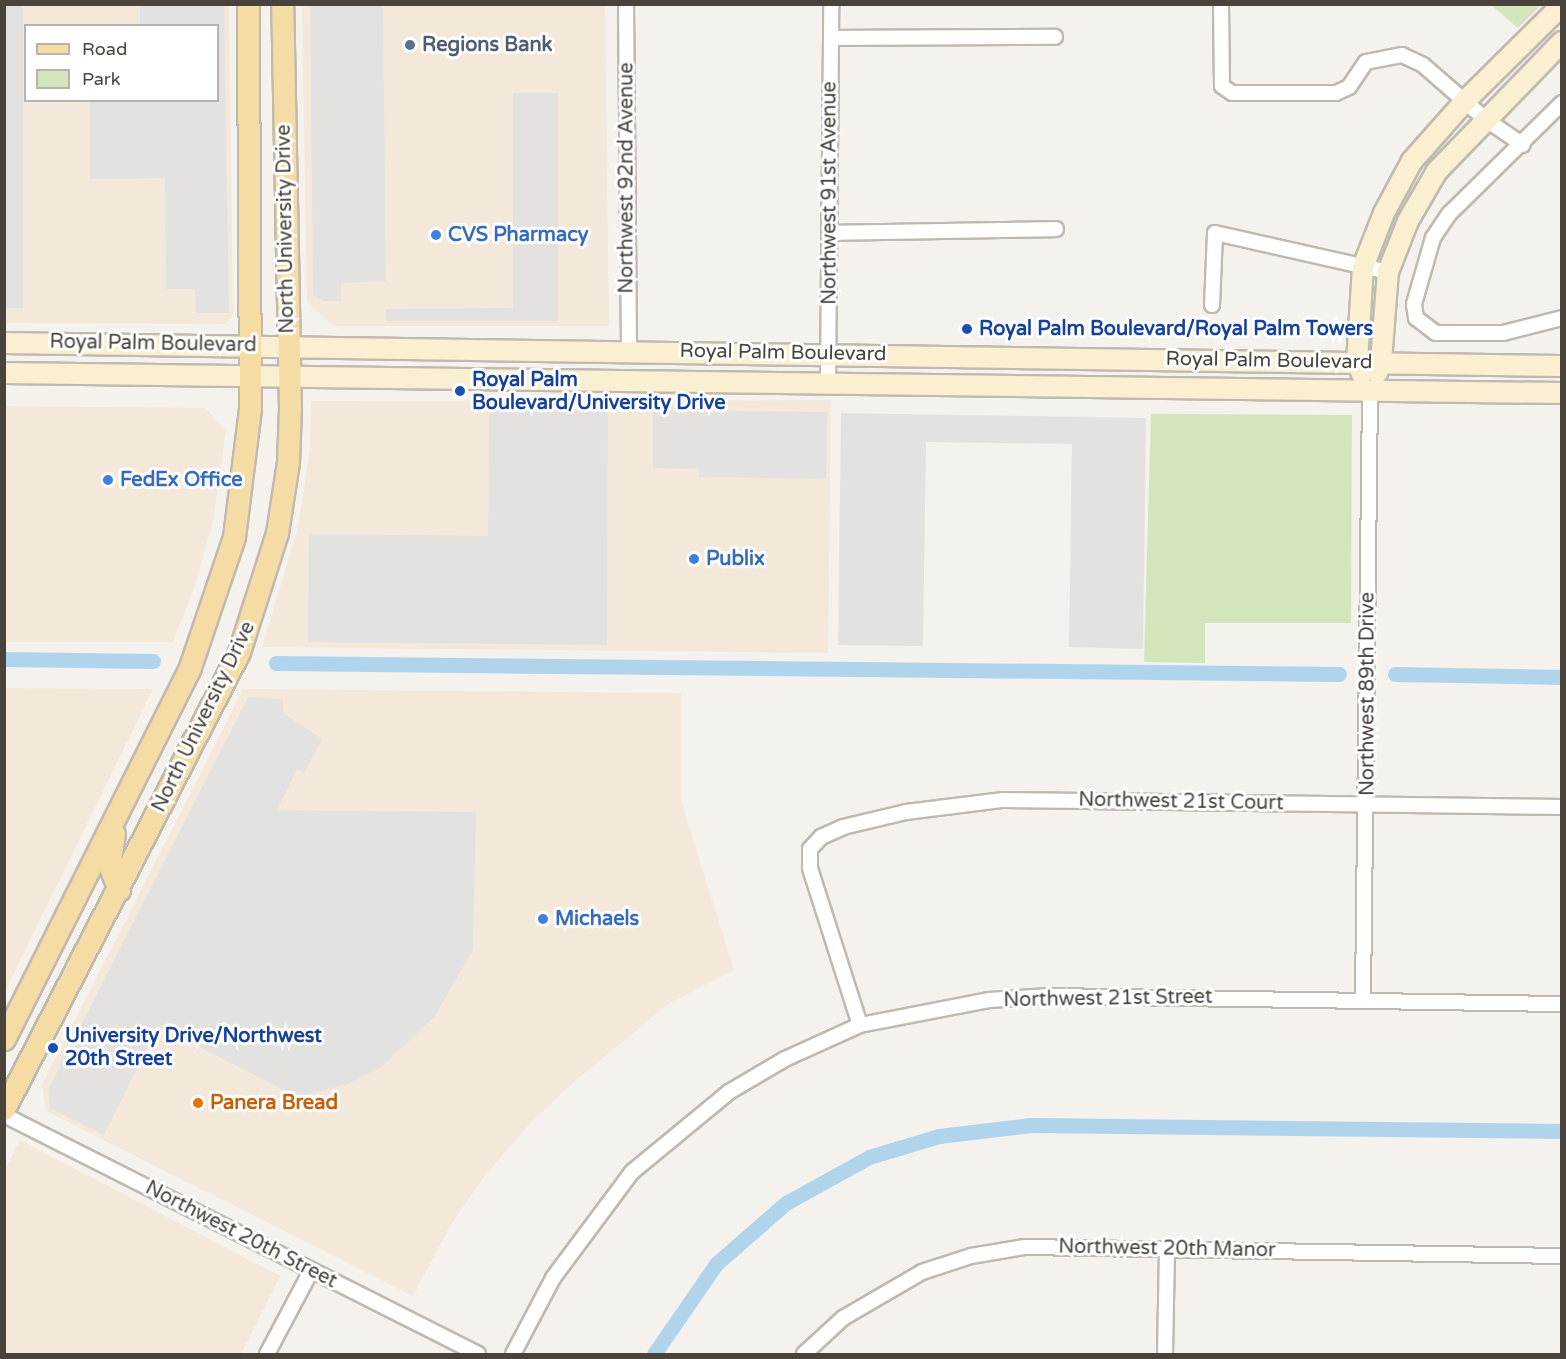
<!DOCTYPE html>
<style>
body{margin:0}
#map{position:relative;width:1566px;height:1359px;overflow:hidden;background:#f5f2ed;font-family:"Varela Round",sans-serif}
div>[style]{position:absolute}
.commercial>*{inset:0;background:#f4e8db}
.green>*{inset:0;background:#d3e5ba}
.parking>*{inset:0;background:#e4e2e0;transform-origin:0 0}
.canal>*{height:15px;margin:-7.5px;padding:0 7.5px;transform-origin:7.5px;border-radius:7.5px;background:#b0d4eb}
.roads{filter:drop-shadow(2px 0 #c0b9b0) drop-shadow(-2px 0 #c0b9b0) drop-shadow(0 2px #c0b9b0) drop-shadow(0 -2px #c0b9b0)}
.street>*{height:14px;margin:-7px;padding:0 7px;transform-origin:7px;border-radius:7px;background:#fff}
.secondary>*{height:20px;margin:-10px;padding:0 10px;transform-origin:10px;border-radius:10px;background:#faefd1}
.primary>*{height:21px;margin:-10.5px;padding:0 10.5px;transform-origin:10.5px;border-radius:10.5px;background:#f5dca5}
.dots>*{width:16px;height:16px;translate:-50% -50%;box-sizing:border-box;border:3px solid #fff;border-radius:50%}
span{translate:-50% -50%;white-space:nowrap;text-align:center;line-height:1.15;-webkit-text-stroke:6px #fff;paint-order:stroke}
.service-label{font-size:20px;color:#4e5e75;font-weight:700}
.left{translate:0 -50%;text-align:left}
.street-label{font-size:20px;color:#49433b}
.shop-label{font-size:20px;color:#366cbe;font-weight:700}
.transit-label{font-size:20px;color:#164399;font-weight:700}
.food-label{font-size:20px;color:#c56008;font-weight:700}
.frame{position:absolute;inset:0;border:6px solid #49433b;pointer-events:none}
.legend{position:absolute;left:24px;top:24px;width:195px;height:78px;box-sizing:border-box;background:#fff;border:2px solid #b6b4b1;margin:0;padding:8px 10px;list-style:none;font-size:18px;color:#49433b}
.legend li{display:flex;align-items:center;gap:12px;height:30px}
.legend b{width:30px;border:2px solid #b6b4b1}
</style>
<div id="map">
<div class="commercial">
<div style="clip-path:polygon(evenodd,5px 5px,229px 5px,233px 314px,226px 324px,5px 323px,5px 5px,26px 26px,218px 26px,218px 100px,26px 100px,26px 26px)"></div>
<div style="clip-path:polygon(302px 5px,605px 5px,609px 326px,333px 326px,307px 301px)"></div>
<div style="clip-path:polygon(831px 400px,828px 653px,262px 647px,298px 527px,310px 448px,311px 401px)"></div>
<div style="clip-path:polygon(5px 406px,205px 408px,226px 430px,213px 521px,194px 588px,173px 642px,5px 642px)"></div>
<div style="clip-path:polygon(5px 688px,153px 689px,5px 991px,4px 688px)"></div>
<div style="clip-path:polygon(243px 689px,681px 693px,681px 801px,734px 970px,670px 1003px,576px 1080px,529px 1125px,486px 1174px,450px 1226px,413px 1296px,46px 1111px,42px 1085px)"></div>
<div style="clip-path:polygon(20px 1140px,280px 1276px,241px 1354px,5px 1354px,5px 1170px)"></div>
</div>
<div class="green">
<div style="clip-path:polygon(1491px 5px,1541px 5px,1518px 28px)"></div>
<div style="clip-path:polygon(1151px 414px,1352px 415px,1351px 623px,1205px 623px,1205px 663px,1144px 662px)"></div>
</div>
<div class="parking">
<div style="left:4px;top:5px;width:19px;height:303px"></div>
<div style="clip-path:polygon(140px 5px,224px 5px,229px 313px,196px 313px,195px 289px,166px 289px,165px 178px,90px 179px,90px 101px,218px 100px,218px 26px,140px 25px)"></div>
<div style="clip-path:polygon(310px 5px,383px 5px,386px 281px,341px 283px,341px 301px,323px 301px,313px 295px)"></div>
<div style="clip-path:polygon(513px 93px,558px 93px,558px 321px,386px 321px,386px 309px,513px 308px)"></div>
<div style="clip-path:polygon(489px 409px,608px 411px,607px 645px,308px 642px,309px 534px,488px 536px)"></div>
<div style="clip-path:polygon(653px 410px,827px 412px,826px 479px,699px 477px,699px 469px,653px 468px)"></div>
<div style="clip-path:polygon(841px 413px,1146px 418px,1143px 649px,1069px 647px,1072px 444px,926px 442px,923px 646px,838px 645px)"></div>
<div style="clip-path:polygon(248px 697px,283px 699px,283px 713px,322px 739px,304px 773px,297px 769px,277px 810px,476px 812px,473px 950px,434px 1017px,381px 1067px,348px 1084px,298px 1097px,158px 1026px,104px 1135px,50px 1108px,48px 1090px)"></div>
</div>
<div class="canal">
<div style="left:4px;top:659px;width:149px;rotate:0.8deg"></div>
<div style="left:276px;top:663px;width:1063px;rotate:0.59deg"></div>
<div style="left:1395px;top:674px;width:167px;rotate:1deg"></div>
<div style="left:654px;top:1354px;width:109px;rotate:-55.4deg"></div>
<div style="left:716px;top:1264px;width:93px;rotate:-41.1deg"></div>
<div style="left:786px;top:1203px;width:95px;rotate:-29deg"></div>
<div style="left:869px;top:1157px;width:73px;rotate:-16.7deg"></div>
<div style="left:939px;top:1136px;width:93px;rotate:-6.8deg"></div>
<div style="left:1031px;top:1125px;width:531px;rotate:0.65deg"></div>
</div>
<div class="roads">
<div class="street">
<div style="left:626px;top:4px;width:347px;rotate:89.5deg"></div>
<div style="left:1221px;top:4px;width:82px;rotate:89.3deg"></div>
<div style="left:1222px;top:86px;width:12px;rotate:35deg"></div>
<div style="left:1232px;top:93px;width:104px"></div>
<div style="left:1336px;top:93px;width:14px;rotate:-25deg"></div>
<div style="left:1349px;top:87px;width:30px;rotate:-56deg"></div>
<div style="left:1366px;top:62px;width:37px;rotate:-11deg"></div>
<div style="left:1402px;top:55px;width:23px;rotate:25deg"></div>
<div style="left:1423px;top:65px;width:81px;rotate:41deg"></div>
<div style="left:1484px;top:118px;width:47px;rotate:34.7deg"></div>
<div style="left:831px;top:38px;width:224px;rotate:-0.3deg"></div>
<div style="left:1562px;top:103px;width:158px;rotate:135.5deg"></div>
<div style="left:1449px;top:214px;width:29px;rotate:124deg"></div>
<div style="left:1433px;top:238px;width:69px;rotate:106.1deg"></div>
<div style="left:1414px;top:304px;width:14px;rotate:82deg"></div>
<div style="left:1416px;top:318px;width:25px;rotate:37deg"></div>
<div style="left:1436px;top:333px;width:67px"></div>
<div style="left:1503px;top:333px;width:61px;rotate:-14.3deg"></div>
<div style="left:830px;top:233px;width:226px;rotate:-1deg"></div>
<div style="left:1212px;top:305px;width:72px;rotate:-87.6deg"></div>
<div style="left:1215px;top:233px;width:177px;rotate:12.7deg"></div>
<div style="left:828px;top:382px;width:378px;rotate:-89.5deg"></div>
<div style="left:1363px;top:999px;width:610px;rotate:-89.34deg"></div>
<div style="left:860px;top:1025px;width:165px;rotate:-107.7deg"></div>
<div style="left:810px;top:868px;width:19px;rotate:-90deg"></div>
<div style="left:810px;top:849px;width:16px;rotate:-47deg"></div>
<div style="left:821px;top:837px;width:24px;rotate:-24deg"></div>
<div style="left:843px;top:827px;width:65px;rotate:-13.4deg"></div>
<div style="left:906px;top:812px;width:98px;rotate:-7.1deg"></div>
<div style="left:1003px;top:800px;width:559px;rotate:0.72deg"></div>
<div style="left:4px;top:1115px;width:531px;rotate:26.76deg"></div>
<div style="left:267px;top:1354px;width:94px;rotate:-62.1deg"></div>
<div style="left:513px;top:1354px;width:86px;rotate:-62.2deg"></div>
<div style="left:553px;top:1278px;width:132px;rotate:-53.3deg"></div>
<div style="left:632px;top:1172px;width:126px;rotate:-39.5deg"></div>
<div style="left:729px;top:1092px;width:65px;rotate:-30.5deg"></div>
<div style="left:785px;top:1059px;width:82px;rotate:-24.4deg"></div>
<div style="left:860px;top:1025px;width:131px;rotate:-11deg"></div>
<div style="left:989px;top:1000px;width:61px;rotate:-3.8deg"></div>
<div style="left:1050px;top:996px;width:512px;rotate:0.9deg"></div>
<div style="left:804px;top:1354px;width:53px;rotate:-42.7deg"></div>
<div style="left:843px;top:1318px;width:91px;rotate:-30.2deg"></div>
<div style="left:922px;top:1272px;width:52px;rotate:-18.1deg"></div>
<div style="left:971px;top:1256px;width:55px;rotate:-9.5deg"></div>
<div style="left:1025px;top:1247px;width:537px;rotate:0.96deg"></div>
<div style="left:1165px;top:1354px;width:104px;rotate:-88.9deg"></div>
</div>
<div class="secondary">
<div style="left:4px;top:343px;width:1558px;rotate:0.85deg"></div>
<div style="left:4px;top:373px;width:1558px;rotate:0.74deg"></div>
<div style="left:1377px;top:373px;width:12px;rotate:-70deg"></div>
<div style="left:1381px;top:362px;width:90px;rotate:-85.6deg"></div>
<div style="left:1388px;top:272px;width:55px;rotate:-68.6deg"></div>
<div style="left:1408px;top:221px;width:58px;rotate:-59.9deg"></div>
<div style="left:1437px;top:171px;width:180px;rotate:-45.9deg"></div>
<div style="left:1362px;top:374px;width:13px;rotate:-113deg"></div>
<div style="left:1357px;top:362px;width:95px;rotate:-86.4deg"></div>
<div style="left:1363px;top:267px;width:58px;rotate:-68.7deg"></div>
<div style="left:1384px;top:213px;width:59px;rotate:-61.7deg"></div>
<div style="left:1412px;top:161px;width:80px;rotate:-48.5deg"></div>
<div style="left:1465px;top:101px;width:136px;rotate:-44.7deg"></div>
</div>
<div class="primary">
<div style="left:114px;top:834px;width:31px;rotate:99deg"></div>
<div style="left:109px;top:865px;width:27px;rotate:68deg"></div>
<div style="left:4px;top:1039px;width:416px;rotate:-63.4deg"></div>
<div style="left:190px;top:667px;width:137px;rotate:-71.3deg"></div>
<div style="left:234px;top:537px;width:130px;rotate:-82.9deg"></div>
<div style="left:250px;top:408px;width:404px;rotate:-90.3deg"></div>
<div style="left:4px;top:1109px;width:514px;rotate:-62.79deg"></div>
<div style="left:239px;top:652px;width:125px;rotate:-72.3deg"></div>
<div style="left:277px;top:533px;width:72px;rotate:-81.2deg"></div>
<div style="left:288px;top:462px;width:54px;rotate:-87.9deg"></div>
<div style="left:290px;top:408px;width:404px;rotate:-91.1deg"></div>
</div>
</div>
<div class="dots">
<div style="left:410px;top:45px;background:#5c6f8a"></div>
<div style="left:436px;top:235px;background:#3f7fe0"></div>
<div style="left:967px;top:329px;background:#1a4fb4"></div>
<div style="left:460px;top:391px;background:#1a4fb4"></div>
<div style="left:108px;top:480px;background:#3f7fe0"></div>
<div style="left:694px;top:559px;background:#3f7fe0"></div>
<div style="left:543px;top:919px;background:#3f7fe0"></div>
<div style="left:53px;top:1048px;background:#1a4fb4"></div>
<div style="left:198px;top:1103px;background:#e8710a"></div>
</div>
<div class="service-label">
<span class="left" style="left:422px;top:45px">Regions Bank</span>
</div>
<div class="street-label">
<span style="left:627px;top:178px;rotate:-90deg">Northwest 92nd Avenue</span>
<span style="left:830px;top:193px;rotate:-90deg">Northwest 91st Avenue</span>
<span style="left:286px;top:229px;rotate:-91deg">North University Drive</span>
<span style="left:153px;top:344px;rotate:1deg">Royal Palm Boulevard</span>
<span style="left:783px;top:353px;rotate:1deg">Royal Palm Boulevard</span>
<span style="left:1269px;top:361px;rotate:1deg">Royal Palm Boulevard</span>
<span style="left:1368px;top:694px;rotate:-90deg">Northwest 89th Drive</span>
<span style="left:204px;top:717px;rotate:-64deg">North University Drive</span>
<span style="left:1181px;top:802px;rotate:1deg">Northwest 21st Court</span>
<span style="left:1108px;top:999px;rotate:-1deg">Northwest 21st Street</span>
<span style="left:241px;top:1235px;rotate:27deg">Northwest 20th Street</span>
<span style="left:1167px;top:1249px;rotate:1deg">Northwest 20th Manor</span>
</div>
<div class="shop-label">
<span class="left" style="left:448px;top:235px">CVS Pharmacy</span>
<span class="left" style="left:120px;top:480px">FedEx Office</span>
<span class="left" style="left:706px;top:559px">Publix</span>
<span class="left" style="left:555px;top:919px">Michaels</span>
</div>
<div class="transit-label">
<span class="left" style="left:979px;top:329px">Royal Palm Boulevard/Royal Palm Towers</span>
<span class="left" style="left:472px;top:392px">Royal Palm<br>Boulevard/University Drive</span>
<span class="left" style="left:65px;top:1048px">University Drive/Northwest<br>20th Street</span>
</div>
<div class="food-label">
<span class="left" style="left:210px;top:1103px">Panera Bread</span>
</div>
<div class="frame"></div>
<ul class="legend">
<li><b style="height:8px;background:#f5dca5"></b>Road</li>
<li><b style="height:16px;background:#d3e5ba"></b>Park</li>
</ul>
</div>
